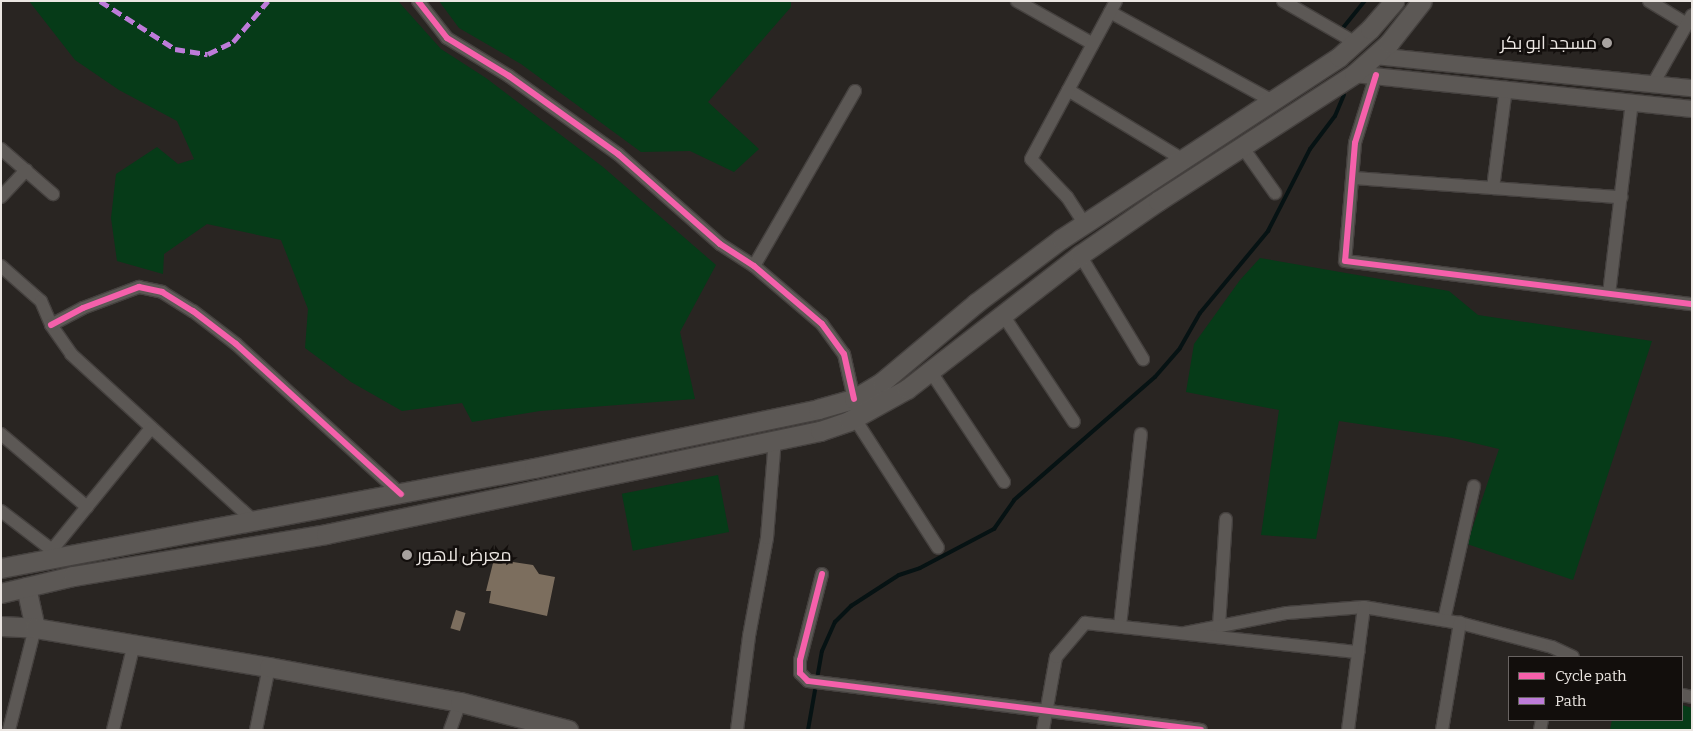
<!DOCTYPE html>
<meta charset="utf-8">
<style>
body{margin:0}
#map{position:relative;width:1693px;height:731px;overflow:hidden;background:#292522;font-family:Bitter,Cairo,serif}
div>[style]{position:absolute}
.green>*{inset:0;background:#063b18;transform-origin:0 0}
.stream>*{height:4px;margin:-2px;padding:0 2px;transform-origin:2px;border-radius:2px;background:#061213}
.building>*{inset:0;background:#7c6e5e;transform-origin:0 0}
.roads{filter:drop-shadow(1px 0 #45413f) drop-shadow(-1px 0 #45413f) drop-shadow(0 1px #45413f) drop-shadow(0 -1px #45413f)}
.minor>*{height:12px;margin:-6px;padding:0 6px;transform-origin:6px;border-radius:6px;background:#5c5855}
.tertiary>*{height:16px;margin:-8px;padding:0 8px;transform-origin:8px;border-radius:8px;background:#5c5855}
.secondary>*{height:19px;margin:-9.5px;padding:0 9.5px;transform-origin:9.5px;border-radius:9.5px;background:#5c5855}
.quiet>*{height:5px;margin-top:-2.5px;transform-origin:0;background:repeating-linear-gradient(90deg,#bd7bd9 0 10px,transparent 0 15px)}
.cycleway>*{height:6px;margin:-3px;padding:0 3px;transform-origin:3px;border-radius:3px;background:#f560ab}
.dots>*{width:14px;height:14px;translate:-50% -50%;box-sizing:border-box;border:2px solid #120e0c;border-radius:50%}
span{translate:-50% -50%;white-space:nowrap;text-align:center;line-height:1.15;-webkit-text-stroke:5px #120e0c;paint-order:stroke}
.poi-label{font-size:18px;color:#ebe6e2}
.right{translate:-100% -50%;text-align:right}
.left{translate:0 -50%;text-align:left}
.frame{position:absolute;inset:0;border:2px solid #ebe6e2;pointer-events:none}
.legend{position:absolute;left:1508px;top:656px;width:175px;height:65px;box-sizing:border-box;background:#120e0c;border:1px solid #696462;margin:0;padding:6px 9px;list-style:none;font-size:15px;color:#ebe6e2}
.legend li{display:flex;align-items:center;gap:10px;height:25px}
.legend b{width:25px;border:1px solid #696462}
</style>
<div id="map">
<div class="green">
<div style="clip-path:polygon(29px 1px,398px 1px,441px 49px,486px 78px,603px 167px,716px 265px,680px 332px,695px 399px,540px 411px,472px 422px,462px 403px,402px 411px,351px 382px,305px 348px,308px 309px,281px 240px,207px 224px,164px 254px,163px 274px,117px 261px,111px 218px,116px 174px,157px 147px,178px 164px,194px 159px,177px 121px,119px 90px,75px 60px)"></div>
<div style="clip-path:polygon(439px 1px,791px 1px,791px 7px,708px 102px,759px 149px,734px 172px,690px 151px,641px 152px,521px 64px,459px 28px)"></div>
<div style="clip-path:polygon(1260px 258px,1449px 291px,1478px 315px,1652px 341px,1573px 580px,1467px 544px,1499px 449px,1453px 438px,1339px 421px,1316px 539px,1261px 535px,1279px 410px,1186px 392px,1194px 344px,1240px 280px)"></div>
<div style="left:718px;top:475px;width:58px;height:98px;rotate:79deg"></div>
<div style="clip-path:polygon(1682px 705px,1692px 708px,1692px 730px,1610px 730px,1612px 720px,1682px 720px)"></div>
</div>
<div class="stream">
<div style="left:1342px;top:29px;width:36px;rotate:-51deg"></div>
<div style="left:808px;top:730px;width:80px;rotate:-80deg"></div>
<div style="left:822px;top:651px;width:32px;rotate:-66deg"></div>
<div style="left:835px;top:622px;width:23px;rotate:-45deg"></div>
<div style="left:851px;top:606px;width:57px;rotate:-32.9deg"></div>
<div style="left:899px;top:575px;width:22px;rotate:-18deg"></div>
<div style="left:920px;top:568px;width:84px;rotate:-27.8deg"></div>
<div style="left:994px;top:529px;width:35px;rotate:-55deg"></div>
<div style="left:1014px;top:500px;width:187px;rotate:-41.1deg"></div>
<div style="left:1155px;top:377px;width:38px;rotate:-49deg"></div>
<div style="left:1180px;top:348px;width:40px;rotate:-60.3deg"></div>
<div style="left:1200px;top:313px;width:107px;rotate:-50.3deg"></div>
<div style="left:1268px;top:231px;width:92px;rotate:-62.9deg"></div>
<div style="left:1310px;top:149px;width:41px;rotate:-52.9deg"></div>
<div style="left:1335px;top:116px;width:23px;rotate:-67deg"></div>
</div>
<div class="building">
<div style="clip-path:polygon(494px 559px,533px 565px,539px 574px,555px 577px,547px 616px,489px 603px,491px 591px,486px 591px)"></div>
<div style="left:456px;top:610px;width:10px;height:19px;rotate:17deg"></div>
</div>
<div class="roads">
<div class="minor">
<div style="left:418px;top:1px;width:47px;rotate:51.9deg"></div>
<div style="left:447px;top:38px;width:73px;rotate:31.5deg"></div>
<div style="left:509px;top:76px;width:134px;rotate:35.6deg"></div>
<div style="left:618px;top:154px;width:136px;rotate:41.4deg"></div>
<div style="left:720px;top:244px;width:40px;rotate:32.9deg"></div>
<div style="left:754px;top:266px;width:89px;rotate:40.5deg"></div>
<div style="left:822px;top:324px;width:37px;rotate:54deg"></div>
<div style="left:844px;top:354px;width:46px;rotate:77.5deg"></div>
<div style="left:1017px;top:1px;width:87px;rotate:29.5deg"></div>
<div style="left:1283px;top:1px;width:84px;rotate:29.9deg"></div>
<div style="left:1649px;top:1px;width:44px;rotate:31.2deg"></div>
<div style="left:1110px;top:12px;width:183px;rotate:28.7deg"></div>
<div style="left:1376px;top:75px;width:71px;rotate:107.2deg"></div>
<div style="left:1355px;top:143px;width:118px;rotate:94.8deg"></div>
<div style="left:1345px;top:261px;width:350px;rotate:7.1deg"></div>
<div style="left:1653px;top:84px;width:79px;rotate:-60.5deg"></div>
<div style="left:1068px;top:90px;width:133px;rotate:31.2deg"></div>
<div style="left:1241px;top:145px;width:59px;rotate:54.7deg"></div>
<div style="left:1px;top:149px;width:69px;rotate:40.9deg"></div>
<div style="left:1353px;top:178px;width:269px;rotate:4.1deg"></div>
<div style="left:1493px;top:188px;width:101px;rotate:-82.6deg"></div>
<div style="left:1px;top:197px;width:37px;rotate:-47deg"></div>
<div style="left:1084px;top:223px;width:31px;rotate:-123deg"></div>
<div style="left:1067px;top:197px;width:52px;rotate:-133.5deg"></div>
<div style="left:1031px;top:159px;width:179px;rotate:-61.7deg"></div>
<div style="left:1080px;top:255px;width:122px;rotate:58.8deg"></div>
<div style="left:1px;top:266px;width:53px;rotate:41.2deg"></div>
<div style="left:41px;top:301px;width:26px;rotate:67deg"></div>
<div style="left:51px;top:325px;width:35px;rotate:55deg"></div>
<div style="left:71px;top:354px;width:251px;rotate:42.4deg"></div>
<div style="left:754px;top:266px;width:202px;rotate:-60deg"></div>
<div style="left:1609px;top:294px;width:193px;rotate:-83.2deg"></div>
<div style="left:1003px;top:315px;width:128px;rotate:56.4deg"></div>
<div style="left:51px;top:325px;width:36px;rotate:-28deg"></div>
<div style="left:83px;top:308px;width:60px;rotate:-20.6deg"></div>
<div style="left:139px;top:287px;width:24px;rotate:12deg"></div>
<div style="left:162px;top:292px;width:36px;rotate:32deg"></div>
<div style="left:193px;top:311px;width:54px;rotate:37.5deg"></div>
<div style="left:236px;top:344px;width:223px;rotate:42.3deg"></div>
<div style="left:931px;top:372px;width:132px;rotate:56.4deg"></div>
<div style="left:855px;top:419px;width:153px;rotate:57.2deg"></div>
<div style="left:1px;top:434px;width:113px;rotate:40.3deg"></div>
<div style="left:1px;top:511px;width:64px;rotate:37.4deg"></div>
<div style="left:43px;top:561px;width:171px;rotate:-50.9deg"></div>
<div style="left:822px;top:574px;width:89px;rotate:104.3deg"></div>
<div style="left:800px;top:660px;width:13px;rotate:90deg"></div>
<div style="left:800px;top:673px;width:11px;rotate:45deg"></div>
<div style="left:808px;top:681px;width:396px;rotate:7.1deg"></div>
<div style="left:1444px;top:620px;width:137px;rotate:-77.4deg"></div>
<div style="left:1120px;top:626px;width:193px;rotate:-83.8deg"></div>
<div style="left:1219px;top:626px;width:107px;rotate:-86.3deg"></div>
<div style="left:1185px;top:633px;width:104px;rotate:-11.1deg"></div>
<div style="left:1287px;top:613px;width:77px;rotate:-4.5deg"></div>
<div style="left:1364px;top:607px;width:97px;rotate:9.5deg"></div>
<div style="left:1460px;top:623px;width:95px;rotate:14.6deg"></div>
<div style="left:1552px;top:647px;width:23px;rotate:25deg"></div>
<div style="left:1682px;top:695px;width:10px;rotate:11deg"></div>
<div style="left:9px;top:730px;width:105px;rotate:-75.7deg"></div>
<div style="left:113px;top:730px;width:89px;rotate:-76.3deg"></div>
<div style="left:256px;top:730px;width:64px;rotate:-78.3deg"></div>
<div style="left:450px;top:730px;width:30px;rotate:-70deg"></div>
<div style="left:737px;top:730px;width:95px;rotate:-82.7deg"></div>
<div style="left:749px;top:636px;width:100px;rotate:-79.6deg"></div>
<div style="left:767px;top:538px;width:99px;rotate:-85.4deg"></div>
<div style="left:1043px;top:730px;width:74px;rotate:-79.9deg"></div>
<div style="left:1056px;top:657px;width:45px;rotate:-49.5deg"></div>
<div style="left:1085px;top:623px;width:275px;rotate:6.1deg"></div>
<div style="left:1348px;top:730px;width:124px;rotate:-82.6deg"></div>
<div style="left:1442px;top:730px;width:109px;rotate:-80.5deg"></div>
<div style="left:1540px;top:730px;width:10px;rotate:-79deg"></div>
</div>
<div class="tertiary">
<div style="left:1375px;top:56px;width:319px;rotate:5.8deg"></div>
<div style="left:1354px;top:74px;width:340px;rotate:5.9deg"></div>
</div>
<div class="secondary">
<div style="left:1px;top:568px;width:542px;rotate:-10.63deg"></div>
<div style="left:534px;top:468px;width:290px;rotate:-11.7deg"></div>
<div style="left:818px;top:409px;width:37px;rotate:-16deg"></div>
<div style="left:854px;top:399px;width:33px;rotate:-31deg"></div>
<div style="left:882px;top:382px;width:123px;rotate:-40deg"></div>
<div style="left:976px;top:303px;width:106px;rotate:-37deg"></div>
<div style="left:1061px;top:239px;width:332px;rotate:-33.2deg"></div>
<div style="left:1339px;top:57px;width:42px;rotate:-42.1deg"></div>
<div style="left:1370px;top:29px;width:37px;rotate:-49deg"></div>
<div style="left:26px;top:587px;width:42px;rotate:77.6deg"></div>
<div style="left:1px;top:593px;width:74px;rotate:-13.3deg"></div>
<div style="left:73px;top:576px;width:256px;rotate:-9.4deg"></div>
<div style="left:326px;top:534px;width:505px;rotate:-11.78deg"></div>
<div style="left:820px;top:431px;width:31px;rotate:-19deg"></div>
<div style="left:849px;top:421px;width:66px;rotate:-28.9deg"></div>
<div style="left:907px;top:389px;width:219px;rotate:-37.8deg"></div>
<div style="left:1080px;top:255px;width:95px;rotate:-34.7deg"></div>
<div style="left:1158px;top:201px;width:234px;rotate:-32.9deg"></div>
<div style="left:1354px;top:74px;width:47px;rotate:-41.5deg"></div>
<div style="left:1389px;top:43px;width:53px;rotate:-51.8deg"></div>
<div style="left:1px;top:626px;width:34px;rotate:3deg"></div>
<div style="left:35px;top:628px;width:237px;rotate:9.5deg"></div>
<div style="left:269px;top:667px;width:194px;rotate:10.4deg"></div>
<div style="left:460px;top:702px;width:112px;rotate:14.5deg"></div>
</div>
</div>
<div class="quiet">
<div style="left:100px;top:1px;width:89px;rotate:32.6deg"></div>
<div style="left:175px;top:49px;width:33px;rotate:9deg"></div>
<div style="left:208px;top:54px;width:28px;rotate:-26deg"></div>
<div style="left:233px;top:42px;width:54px;rotate:-49.5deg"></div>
</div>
<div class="cycleway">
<div style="left:418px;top:1px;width:47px;rotate:51.9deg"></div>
<div style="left:447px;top:38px;width:73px;rotate:31.5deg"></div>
<div style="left:509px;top:76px;width:134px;rotate:35.6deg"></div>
<div style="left:618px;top:154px;width:136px;rotate:41.4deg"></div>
<div style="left:720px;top:244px;width:40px;rotate:32.9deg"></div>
<div style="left:754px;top:266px;width:89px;rotate:40.5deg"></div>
<div style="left:822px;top:324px;width:37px;rotate:54deg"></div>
<div style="left:844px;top:354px;width:46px;rotate:77.5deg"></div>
<div style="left:1376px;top:75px;width:71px;rotate:107.2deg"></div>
<div style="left:1355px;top:143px;width:118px;rotate:94.8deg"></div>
<div style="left:1345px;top:261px;width:350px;rotate:7.1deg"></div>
<div style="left:51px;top:325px;width:36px;rotate:-28deg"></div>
<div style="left:83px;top:308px;width:60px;rotate:-20.6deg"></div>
<div style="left:139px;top:287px;width:24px;rotate:12deg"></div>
<div style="left:162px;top:292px;width:36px;rotate:32deg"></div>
<div style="left:193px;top:311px;width:54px;rotate:37.5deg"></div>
<div style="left:236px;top:344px;width:223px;rotate:42.3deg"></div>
<div style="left:822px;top:574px;width:89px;rotate:104.3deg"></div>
<div style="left:800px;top:660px;width:13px;rotate:90deg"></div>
<div style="left:800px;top:673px;width:11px;rotate:45deg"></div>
<div style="left:808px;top:681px;width:396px;rotate:7.1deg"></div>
</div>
<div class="dots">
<div style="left:1607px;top:43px;background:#a7a29f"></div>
<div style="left:407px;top:555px;background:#a7a29f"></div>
</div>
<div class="poi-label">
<span class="right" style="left:1597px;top:43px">مسجد ابو بكر</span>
<span class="left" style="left:417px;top:555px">معرض لاهور</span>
</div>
<div class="frame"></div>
<ul class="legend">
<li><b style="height:6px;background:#f560ab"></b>Cycle path</li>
<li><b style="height:6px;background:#bd7bd9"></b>Path</li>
</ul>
</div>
